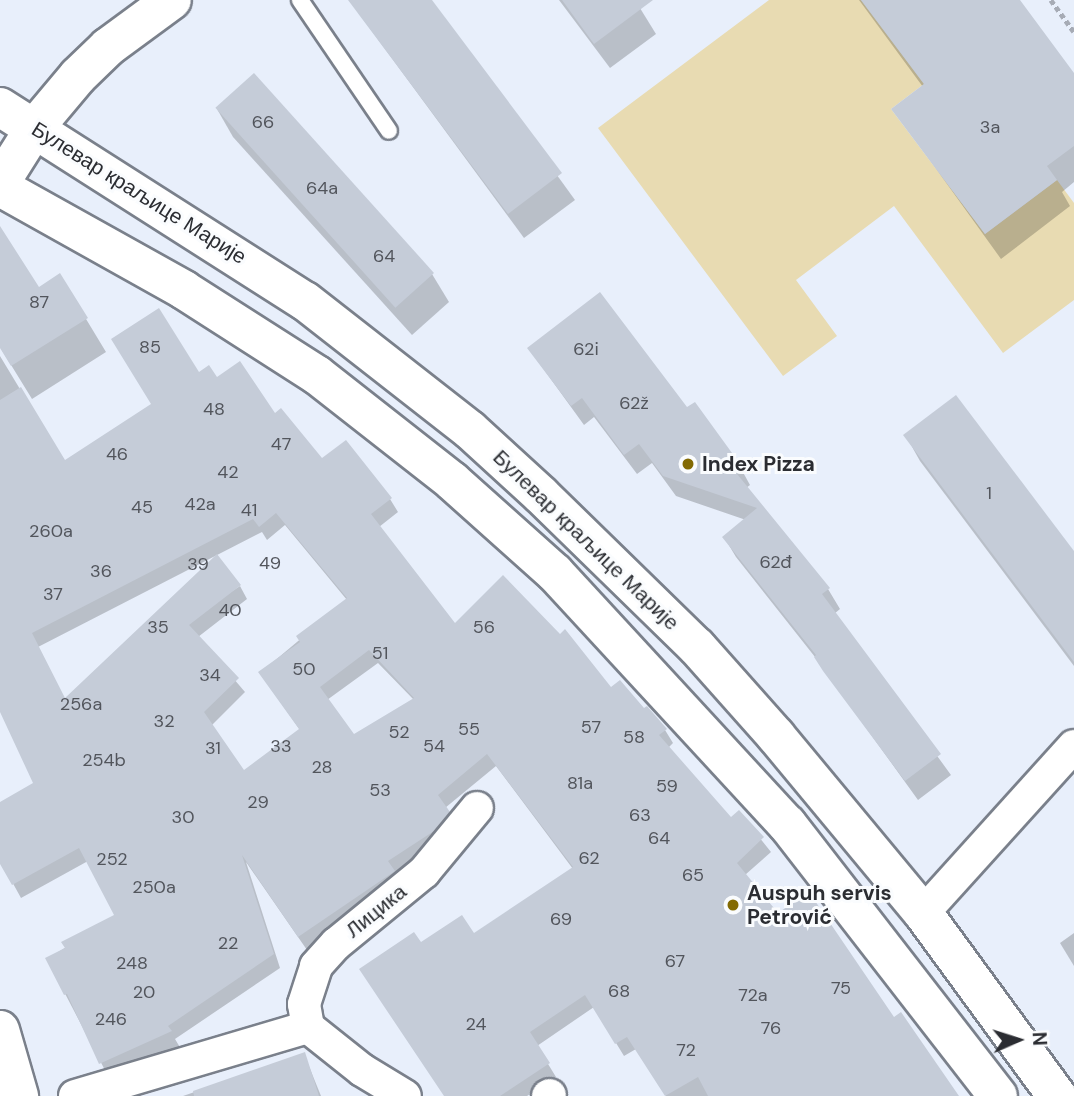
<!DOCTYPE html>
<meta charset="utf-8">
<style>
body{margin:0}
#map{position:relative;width:1074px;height:1096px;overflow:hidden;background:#e8effb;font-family:"DM Sans",sans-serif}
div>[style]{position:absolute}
.green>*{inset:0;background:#e8dbb2}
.shadow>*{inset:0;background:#0003}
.building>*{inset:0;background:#c5ccd8;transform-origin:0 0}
.path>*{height:4.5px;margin-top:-2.25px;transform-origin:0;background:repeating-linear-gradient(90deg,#a6abb5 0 5px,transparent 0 8.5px)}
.roads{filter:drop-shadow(2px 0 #7a808b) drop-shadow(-2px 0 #7a808b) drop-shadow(0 2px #7a808b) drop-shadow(0 -2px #7a808b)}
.service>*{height:16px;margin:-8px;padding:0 8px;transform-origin:8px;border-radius:8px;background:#fff}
.minor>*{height:32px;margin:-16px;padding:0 16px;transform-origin:16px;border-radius:16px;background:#fff}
.tertiary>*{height:38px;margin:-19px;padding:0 19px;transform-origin:19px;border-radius:19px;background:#fff}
.secondary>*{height:38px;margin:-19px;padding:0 19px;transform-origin:19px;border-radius:19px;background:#fff}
.primary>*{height:38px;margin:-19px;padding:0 19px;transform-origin:19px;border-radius:19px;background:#fff}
.dots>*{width:19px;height:19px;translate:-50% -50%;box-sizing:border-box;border:4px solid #fafcfe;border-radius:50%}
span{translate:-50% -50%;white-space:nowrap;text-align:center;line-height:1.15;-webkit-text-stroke:6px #fafcfe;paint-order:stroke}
.number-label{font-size:18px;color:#52555c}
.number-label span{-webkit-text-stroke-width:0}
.street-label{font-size:21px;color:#2b2d32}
.poi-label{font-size:21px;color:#2b2d32;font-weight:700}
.left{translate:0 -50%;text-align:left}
.north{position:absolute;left:983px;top:1005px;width:70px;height:70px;-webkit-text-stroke:5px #fafcfe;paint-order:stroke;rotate:87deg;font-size:19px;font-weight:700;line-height:28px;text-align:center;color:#2b2d32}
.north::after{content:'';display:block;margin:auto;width:24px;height:32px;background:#2b2d32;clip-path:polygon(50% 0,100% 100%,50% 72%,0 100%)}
</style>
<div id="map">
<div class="green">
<div style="clip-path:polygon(769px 0,861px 0,924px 84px,891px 109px,985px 234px,1057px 180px,1074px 203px,1074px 300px,1003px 353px,894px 206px,796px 280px,837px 336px,783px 376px,598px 128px)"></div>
</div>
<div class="shadow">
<div style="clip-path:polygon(349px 0,430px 0,575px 200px,524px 238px)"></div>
<div style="clip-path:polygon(559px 0,635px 0,656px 34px,610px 68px)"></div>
<div style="clip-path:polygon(859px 0,1017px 0,1074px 76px,1074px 182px,1062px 192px,1070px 206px,1001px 259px,893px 109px,923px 87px)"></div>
<div style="clip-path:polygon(217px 109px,432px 274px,449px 302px,412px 335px,233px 137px)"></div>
<div style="clip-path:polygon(0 269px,38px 289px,60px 276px,106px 352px,32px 399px,0 347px)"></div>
<div style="clip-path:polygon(529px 349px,687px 410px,739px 465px,750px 485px,746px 488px,828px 589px,840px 609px,834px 614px,951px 775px,918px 800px,815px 657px,736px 557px,724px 537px,746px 520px,676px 496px,652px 463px,637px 474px,594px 417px,584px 425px)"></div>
<div style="clip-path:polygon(evenodd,0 356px,64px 462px,199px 374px,216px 379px,275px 416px,321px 461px,390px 499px,398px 512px,379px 527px,454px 625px,611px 690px,665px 730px,673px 743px,668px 748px,731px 819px,739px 812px,771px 852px,745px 875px,778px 916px,893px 1019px,957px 1096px,666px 1096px,636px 1049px,624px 1056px,594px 1007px,537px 1046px,556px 1077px,527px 1096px,445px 1096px,420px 945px,474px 936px,573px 869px,496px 766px,445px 808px,456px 827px,441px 845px,395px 875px,401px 886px,307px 950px,246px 862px,280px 968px,175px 1039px,187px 1059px,108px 1076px,47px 959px,116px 916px,88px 861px,21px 898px,0 860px,0 804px,35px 784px,0 708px,0 356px,285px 525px,347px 600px,260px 673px,300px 730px,244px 773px,211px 726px,245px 692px,198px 637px,247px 599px,240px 586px,65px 700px,38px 647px,262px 532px,267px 540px,285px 525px,0 356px,378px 663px,414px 700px,354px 737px,327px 700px,378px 663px)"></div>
<div style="clip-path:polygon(906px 436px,1074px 554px,1074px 666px,920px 461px)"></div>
<div style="clip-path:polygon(1074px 933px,1074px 966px,1060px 943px)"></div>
<div style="clip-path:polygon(304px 1054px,321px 1096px,183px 1096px)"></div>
</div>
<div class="building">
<div style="clip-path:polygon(348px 0,432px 0,562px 173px,508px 214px)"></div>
<div style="clip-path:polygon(562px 0,653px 0,594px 44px)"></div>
<div style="clip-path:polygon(861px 0,1020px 0,1074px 73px,1074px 146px,1047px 166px,1057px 180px,985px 234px,891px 109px,924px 84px)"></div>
<div style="left:254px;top:73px;width:269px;height:52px;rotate:48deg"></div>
<div style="clip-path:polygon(0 226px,39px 287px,60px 273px,88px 318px,11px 366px,0 348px)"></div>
<div style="clip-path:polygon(600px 292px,687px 407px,695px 402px,740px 464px,733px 469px,830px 588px,822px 594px,941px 754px,905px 781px,823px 671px,814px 657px,816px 655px,722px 537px,757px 508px,663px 476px,639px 444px,624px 455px,582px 398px,571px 406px,527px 348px)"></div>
<div style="clip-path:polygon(evenodd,159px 308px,199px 372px,209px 365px,217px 377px,240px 361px,275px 413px,281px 408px,322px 458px,346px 440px,392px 498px,371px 514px,455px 623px,503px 575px,560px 634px,565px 629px,611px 687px,620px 680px,644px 708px,647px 706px,667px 729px,659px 735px,731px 817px,739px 810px,764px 837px,737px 863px,778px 913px,809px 892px,894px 1017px,901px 1012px,959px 1096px,708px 1096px,698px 1077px,665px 1096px,627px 1037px,615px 1044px,585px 995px,530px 1032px,550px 1063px,500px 1096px,444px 1096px,359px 969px,414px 932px,421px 942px,462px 915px,474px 933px,573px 867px,487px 754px,438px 795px,450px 812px,434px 831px,388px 861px,395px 871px,298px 937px,242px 855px,274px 954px,168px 1026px,172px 1031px,99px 1064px,67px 994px,64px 995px,45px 958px,65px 948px,61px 942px,114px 915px,79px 848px,12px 885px,0 864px,0 802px,33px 783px,0 712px,0 400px,21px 387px,65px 460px,151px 404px,111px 339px,159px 308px,276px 513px,347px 598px,296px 636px,300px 642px,258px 672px,299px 729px,244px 770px,204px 712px,239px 678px,189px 625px,241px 585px,217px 554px,65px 698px,32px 633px,253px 519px,259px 527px,276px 513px,159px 308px,369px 650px,414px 698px,354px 734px,320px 687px,369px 650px)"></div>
<div style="clip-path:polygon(956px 395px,1074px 551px,1074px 662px,903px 435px)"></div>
<div style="clip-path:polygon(305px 1052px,319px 1096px,194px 1096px,193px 1091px)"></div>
</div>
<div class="path">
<div style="left:1051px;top:0;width:39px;rotate:54deg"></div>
</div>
<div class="roads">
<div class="service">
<div style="left:300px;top:0;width:158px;rotate:55.8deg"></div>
</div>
<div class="minor">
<div style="left:923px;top:913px;width:225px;rotate:-47.9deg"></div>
<div style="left:308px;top:1027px;width:23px;rotate:-100deg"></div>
<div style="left:304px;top:1004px;width:40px;rotate:-72deg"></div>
<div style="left:316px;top:966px;width:30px;rotate:-48deg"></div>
<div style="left:336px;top:944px;width:114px;rotate:-39.3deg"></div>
<div style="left:424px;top:872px;width:83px;rotate:-50.4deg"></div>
<div style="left:75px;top:1096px;width:243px;rotate:-16.5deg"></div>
<div style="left:308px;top:1027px;width:69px;rotate:38.5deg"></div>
<div style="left:362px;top:1070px;width:50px;rotate:31.2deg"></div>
<div style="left:548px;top:1096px;width:2px;rotate:-27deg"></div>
</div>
<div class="tertiary">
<div style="left:0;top:183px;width:67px;rotate:-57.7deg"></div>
<div style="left:36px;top:126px;width:65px;rotate:-50deg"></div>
<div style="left:78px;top:76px;width:42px;rotate:-44deg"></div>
<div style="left:108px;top:47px;width:79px;rotate:-36.3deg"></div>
</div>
<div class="secondary">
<div style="left:0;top:1030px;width:69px;rotate:73.9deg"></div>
</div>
<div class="primary">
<div style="left:0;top:107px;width:361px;rotate:32.5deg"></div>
<div style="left:305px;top:301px;width:209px;rotate:38deg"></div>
<div style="left:470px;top:430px;width:96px;rotate:42.5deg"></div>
<div style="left:541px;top:495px;width:218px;rotate:44.3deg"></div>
<div style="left:697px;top:647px;width:119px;rotate:48.4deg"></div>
<div style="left:776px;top:736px;width:230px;rotate:50.3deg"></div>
<div style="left:923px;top:913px;width:227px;rotate:53.8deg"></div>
<div style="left:0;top:187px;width:211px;rotate:29.2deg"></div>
<div style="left:184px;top:290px;width:158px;rotate:32.6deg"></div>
<div style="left:317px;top:375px;width:172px;rotate:38.1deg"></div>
<div style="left:452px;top:481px;width:138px;rotate:41.8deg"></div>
<div style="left:555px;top:573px;width:342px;rotate:47.3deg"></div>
<div style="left:787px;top:824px;width:344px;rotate:52.2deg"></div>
</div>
</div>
<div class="dots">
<div style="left:688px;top:464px;background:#836a03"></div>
<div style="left:733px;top:905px;background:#836a03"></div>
</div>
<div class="number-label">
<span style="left:263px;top:122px">66</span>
<span style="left:990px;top:127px">3a</span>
<span style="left:322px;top:188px">64a</span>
<span style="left:384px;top:256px">64</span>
<span style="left:39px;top:302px">87</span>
<span style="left:150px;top:347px">85</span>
<span style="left:586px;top:349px">62i</span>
<span style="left:634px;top:403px">62ž</span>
<span style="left:214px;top:409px">48</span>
<span style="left:281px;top:444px">47</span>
<span style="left:117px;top:454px">46</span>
<span style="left:228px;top:472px">42</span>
<span style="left:989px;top:493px">1</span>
<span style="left:200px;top:504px">42a</span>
<span style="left:142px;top:507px">45</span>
<span style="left:249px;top:510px">41</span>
<span style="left:51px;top:531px">260a</span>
<span style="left:776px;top:562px">62đ</span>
<span style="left:270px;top:563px">49</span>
<span style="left:198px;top:564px">39</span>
<span style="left:101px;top:571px">36</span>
<span style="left:53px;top:594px">37</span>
<span style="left:230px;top:610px">40</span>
<span style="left:158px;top:627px">35</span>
<span style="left:484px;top:627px">56</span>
<span style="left:380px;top:653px">51</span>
<span style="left:304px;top:669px">50</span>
<span style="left:210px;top:675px">34</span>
<span style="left:81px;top:704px">256a</span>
<span style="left:164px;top:721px">32</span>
<span style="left:591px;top:727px">57</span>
<span style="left:469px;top:729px">55</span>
<span style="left:399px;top:732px">52</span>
<span style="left:634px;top:737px">58</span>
<span style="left:281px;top:746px">33</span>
<span style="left:434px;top:746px">54</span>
<span style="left:213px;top:748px">31</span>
<span style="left:104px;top:760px">254b</span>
<span style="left:322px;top:767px">28</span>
<span style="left:580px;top:783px">81a</span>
<span style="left:667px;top:786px">59</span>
<span style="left:380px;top:790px">53</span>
<span style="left:258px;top:802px">29</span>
<span style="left:640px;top:815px">63</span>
<span style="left:183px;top:817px">30</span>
<span style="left:659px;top:838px">64</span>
<span style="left:589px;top:858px">62</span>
<span style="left:112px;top:859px">252</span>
<span style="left:693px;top:875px">65</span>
<span style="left:154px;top:887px">250a</span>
<span style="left:561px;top:919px">69</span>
<span style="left:228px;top:943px">22</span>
<span style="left:675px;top:961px">67</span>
<span style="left:132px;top:963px">248</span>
<span style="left:841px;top:988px">75</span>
<span style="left:619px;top:991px">68</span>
<span style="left:144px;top:992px">20</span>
<span style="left:753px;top:995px">72a</span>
<span style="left:111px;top:1019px">246</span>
<span style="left:476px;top:1024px">24</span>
<span style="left:771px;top:1028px">76</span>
<span style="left:686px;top:1050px">72</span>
</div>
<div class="street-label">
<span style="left:139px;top:193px;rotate:32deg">Булевар краљице Марије</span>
<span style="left:586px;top:540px;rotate:44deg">Булевар краљице Марије</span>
<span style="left:376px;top:911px;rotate:-39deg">Лицика</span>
</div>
<div class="poi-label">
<span class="left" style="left:702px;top:464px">Index Pizza</span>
<span class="left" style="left:747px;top:905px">Auspuh servis<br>Petrović</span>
</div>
<div class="north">N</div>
</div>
